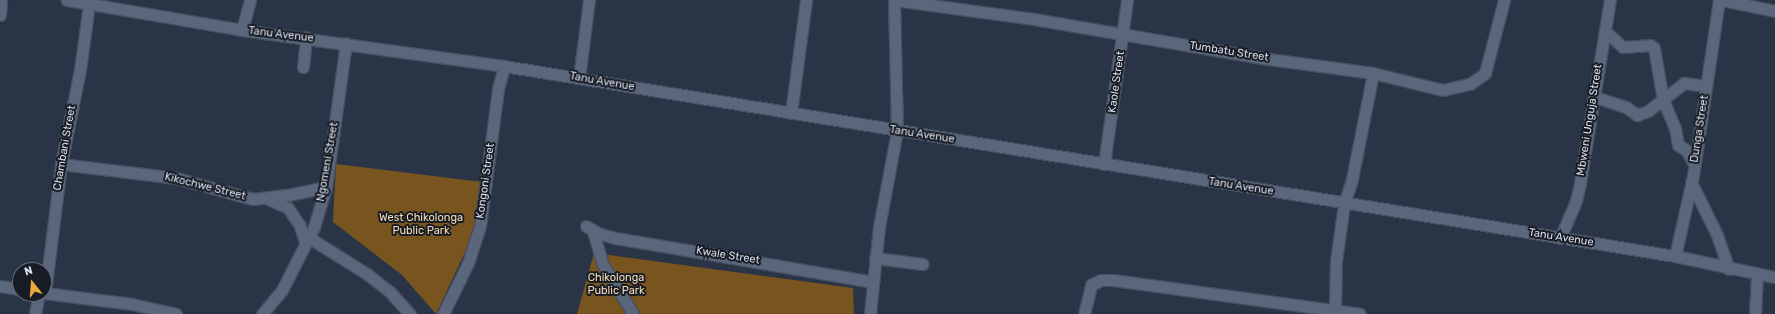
<!DOCTYPE html>
<style>
body{margin:0}
#map{position:relative;width:1775px;height:314px;overflow:hidden;background:#2a3447;font-family:Rubik,sans-serif}
div>[style]{position:absolute}
.green>*{inset:0;background:#78551e}
.roads{filter:drop-shadow(1px 0 #464f5f) drop-shadow(-1px 0 #464f5f) drop-shadow(0 1px #464f5f) drop-shadow(0 -1px #464f5f)}
.minor>*{height:11px;margin:-5.5px;padding:0 5.5px;transform-origin:5.5px;border-radius:5.5px;background:#5a667b}
.tertiary>*{height:11px;margin:-5.5px;padding:0 5.5px;transform-origin:5.5px;border-radius:5.5px;background:#5a667b}
span{translate:-50% -50%;white-space:nowrap;text-align:center;line-height:1.15;-webkit-text-stroke:4px #171c25;paint-order:stroke}
.street-label{font-size:11px;color:#d9dfec}
.park-label{font-size:11px;color:#f7dbb6}
.north{position:absolute;left:12px;top:262px;width:40px;height:40px;box-sizing:border-box;background:#171c25;border:1px solid #656a75;border-radius:50%;rotate:343deg;font-size:11px;font-weight:700;line-height:16px;text-align:center;color:#d9dfec}
.north::after{content:'';display:block;margin:auto;width:14px;height:18px;background:#eca93b;clip-path:polygon(50% 0,100% 100%,50% 72%,0 100%)}
</style>
<div id="map">
<div class="green">
<div style="clip-path:polygon(336px 164px,482px 182px,474px 233px,436px 314px,402px 275px,333px 222px)"></div>
<div style="clip-path:polygon(594px 253px,853px 288px,854px 314px,577px 314px)"></div>
</div>
<div class="roads">
<div class="minor">
<div style="left:894px;top:0;width:135px;rotate:7.7deg"></div>
<div style="left:1028px;top:18px;width:236px;rotate:9.7deg"></div>
<div style="left:1261px;top:58px;width:113px;rotate:7.6deg"></div>
<div style="left:1373px;top:73px;width:72px;rotate:13.7deg"></div>
<div style="left:1443px;top:90px;width:28px;rotate:-13deg"></div>
<div style="left:1470px;top:84px;width:19px;rotate:-36deg"></div>
<div style="left:1485px;top:73px;width:75px;rotate:-75.4deg"></div>
<div style="left:1722px;top:0;width:54px;rotate:11.7deg"></div>
<div style="left:0;top:15px;width:15px;rotate:-86deg"></div>
<div style="left:242px;top:30px;width:31px;rotate:-75deg"></div>
<div style="left:1605px;top:31px;width:24px;rotate:42deg"></div>
<div style="left:1623px;top:47px;width:27px;rotate:-4deg"></div>
<div style="left:1650px;top:45px;width:5px;rotate:37deg"></div>
<div style="left:1654px;top:48px;width:53px;rotate:80.2deg"></div>
<div style="left:1663px;top:100px;width:30px;rotate:67deg"></div>
<div style="left:1675px;top:128px;width:17px;rotate:80deg"></div>
<div style="left:1678px;top:145px;width:9px;rotate:32deg"></div>
<div style="left:1686px;top:150px;width:16px;rotate:60deg"></div>
<div style="left:303px;top:67px;width:30px;rotate:-84deg"></div>
<div style="left:579px;top:78px;width:79px;rotate:-82.7deg"></div>
<div style="left:1595px;top:97px;width:33px;rotate:18deg"></div>
<div style="left:1626px;top:107px;width:14px;rotate:36deg"></div>
<div style="left:1637px;top:115px;width:12px;rotate:-20deg"></div>
<div style="left:1648px;top:111px;width:46px;rotate:-37.9deg"></div>
<div style="left:1684px;top:83px;width:22px;rotate:8deg"></div>
<div style="left:791px;top:113px;width:114px;rotate:-82.4deg"></div>
<div style="left:61px;top:164px;width:116px;rotate:6.9deg"></div>
<div style="left:176px;top:178px;width:80px;rotate:15.3deg"></div>
<div style="left:253px;top:199px;width:35px;rotate:-7deg"></div>
<div style="left:288px;top:195px;width:39px;rotate:-12deg"></div>
<div style="left:1104px;top:164px;width:166px;rotate:-82deg"></div>
<div style="left:1691px;top:182px;width:59px;rotate:63.9deg"></div>
<div style="left:1717px;top:235px;width:36px;rotate:71deg"></div>
<div style="left:266px;top:198px;width:24px;rotate:24deg"></div>
<div style="left:288px;top:208px;width:22px;rotate:56deg"></div>
<div style="left:300px;top:226px;width:16px;rotate:72deg"></div>
<div style="left:586px;top:226px;width:14px;rotate:30deg"></div>
<div style="left:598px;top:233px;width:19px;rotate:16deg"></div>
<div style="left:616px;top:238px;width:261px;rotate:9.7deg"></div>
<div style="left:593px;top:231px;width:33px;rotate:74deg"></div>
<div style="left:602px;top:263px;width:60px;rotate:58.7deg"></div>
<div style="left:308px;top:237px;width:70px;rotate:32.1deg"></div>
<div style="left:367px;top:274px;width:28px;rotate:38deg"></div>
<div style="left:389px;top:291px;width:31px;rotate:48deg"></div>
<div style="left:1560px;top:238px;width:40px;rotate:-66.6deg"></div>
<div style="left:1576px;top:201px;width:18px;rotate:-77deg"></div>
<div style="left:1580px;top:183px;width:185px;rotate:-80.7deg"></div>
<div style="left:1675px;top:256px;width:82px;rotate:-77.3deg"></div>
<div style="left:1693px;top:176px;width:178px;rotate:-81.6deg"></div>
<div style="left:875px;top:258px;width:48px;rotate:7.1deg"></div>
<div style="left:0;top:286px;width:20px;rotate:9deg"></div>
<div style="left:44px;top:293px;width:89px;rotate:7.1deg"></div>
<div style="left:132px;top:304px;width:45px;rotate:12.8deg"></div>
<div style="left:45px;top:293px;width:130px;rotate:-82.9deg"></div>
<div style="left:61px;top:164px;width:96px;rotate:-78.6deg"></div>
<div style="left:80px;top:70px;width:67px;rotate:-82.2deg"></div>
<div style="left:1335px;top:311px;width:50px;rotate:-88.9deg"></div>
<div style="left:1336px;top:261px;width:58px;rotate:-82deg"></div>
<div style="left:1344px;top:204px;width:26px;rotate:-72deg"></div>
<div style="left:1352px;top:179px;width:108px;rotate:-78.8deg"></div>
<div style="left:35px;top:314px;width:20px;rotate:-79deg"></div>
<div style="left:262px;top:314px;width:31px;rotate:-50deg"></div>
<div style="left:282px;top:290px;width:71px;rotate:-63.1deg"></div>
<div style="left:314px;top:227px;width:42px;rotate:-73.3deg"></div>
<div style="left:326px;top:187px;width:145px;rotate:-82.1deg"></div>
<div style="left:443px;top:314px;width:57px;rotate:-63.9deg"></div>
<div style="left:468px;top:263px;width:39px;rotate:-72deg"></div>
<div style="left:480px;top:226px;width:138px;rotate:-82.5deg"></div>
<div style="left:498px;top:89px;width:24px;rotate:-75deg"></div>
<div style="left:870px;top:314px;width:87px;rotate:-84.1deg"></div>
<div style="left:879px;top:227px;width:98px;rotate:-79.4deg"></div>
<div style="left:897px;top:131px;width:131px;rotate:-91.3deg"></div>
<div style="left:1084px;top:314px;width:30px;rotate:-76deg"></div>
<div style="left:1091px;top:285px;width:11px;rotate:-27deg"></div>
<div style="left:1101px;top:280px;width:12px"></div>
<div style="left:1113px;top:280px;width:249px;rotate:7.8deg"></div>
</div>
<div class="tertiary">
<div style="left:67px;top:0;width:178px;rotate:9.7deg"></div>
<div style="left:242px;top:30px;width:264px;rotate:7.8deg"></div>
<div style="left:504px;top:66px;width:1186px;rotate:9.22deg"></div>
<div style="left:1675px;top:256px;width:102px;rotate:11.9deg"></div>
<div style="left:1755px;top:314px;width:39px;rotate:-87deg"></div>
</div>
</div>
<div class="street-label">
<span style="left:281px;top:35px;rotate:7deg">Tanu Avenue</span>
<span style="left:1229px;top:52px;rotate:9deg">Tumbatu Street</span>
<span style="left:602px;top:82px;rotate:10deg">Tanu Avenue</span>
<span style="left:1117px;top:82px;rotate:-82deg">Kaole Street</span>
<span style="left:1590px;top:120px;rotate:-81deg">Mbweni Unguja Street</span>
<span style="left:1700px;top:129px;rotate:-81deg">Dunga Street</span>
<span style="left:922px;top:135px;rotate:9deg">Tanu Avenue</span>
<span style="left:65px;top:148px;rotate:-80deg">Chambani Street</span>
<span style="left:328px;top:162px;rotate:-80deg">Ngomeni Street</span>
<span style="left:486px;top:181px;rotate:-82deg">Kongoni Street</span>
<span style="left:205px;top:187px;rotate:14deg">Kikochwe Street</span>
<span style="left:1241px;top:187px;rotate:9deg">Tanu Avenue</span>
<span style="left:1561px;top:238px;rotate:9deg">Tanu Avenue</span>
<span style="left:728px;top:256px;rotate:9deg">Kwale Street</span>
</div>
<div class="park-label">
<span style="left:421px;top:225px">West Chikolonga<br>Public Park</span>
<span style="left:616px;top:285px">Chikolonga<br>Public Park</span>
</div>
<div class="north">N</div>
</div>
